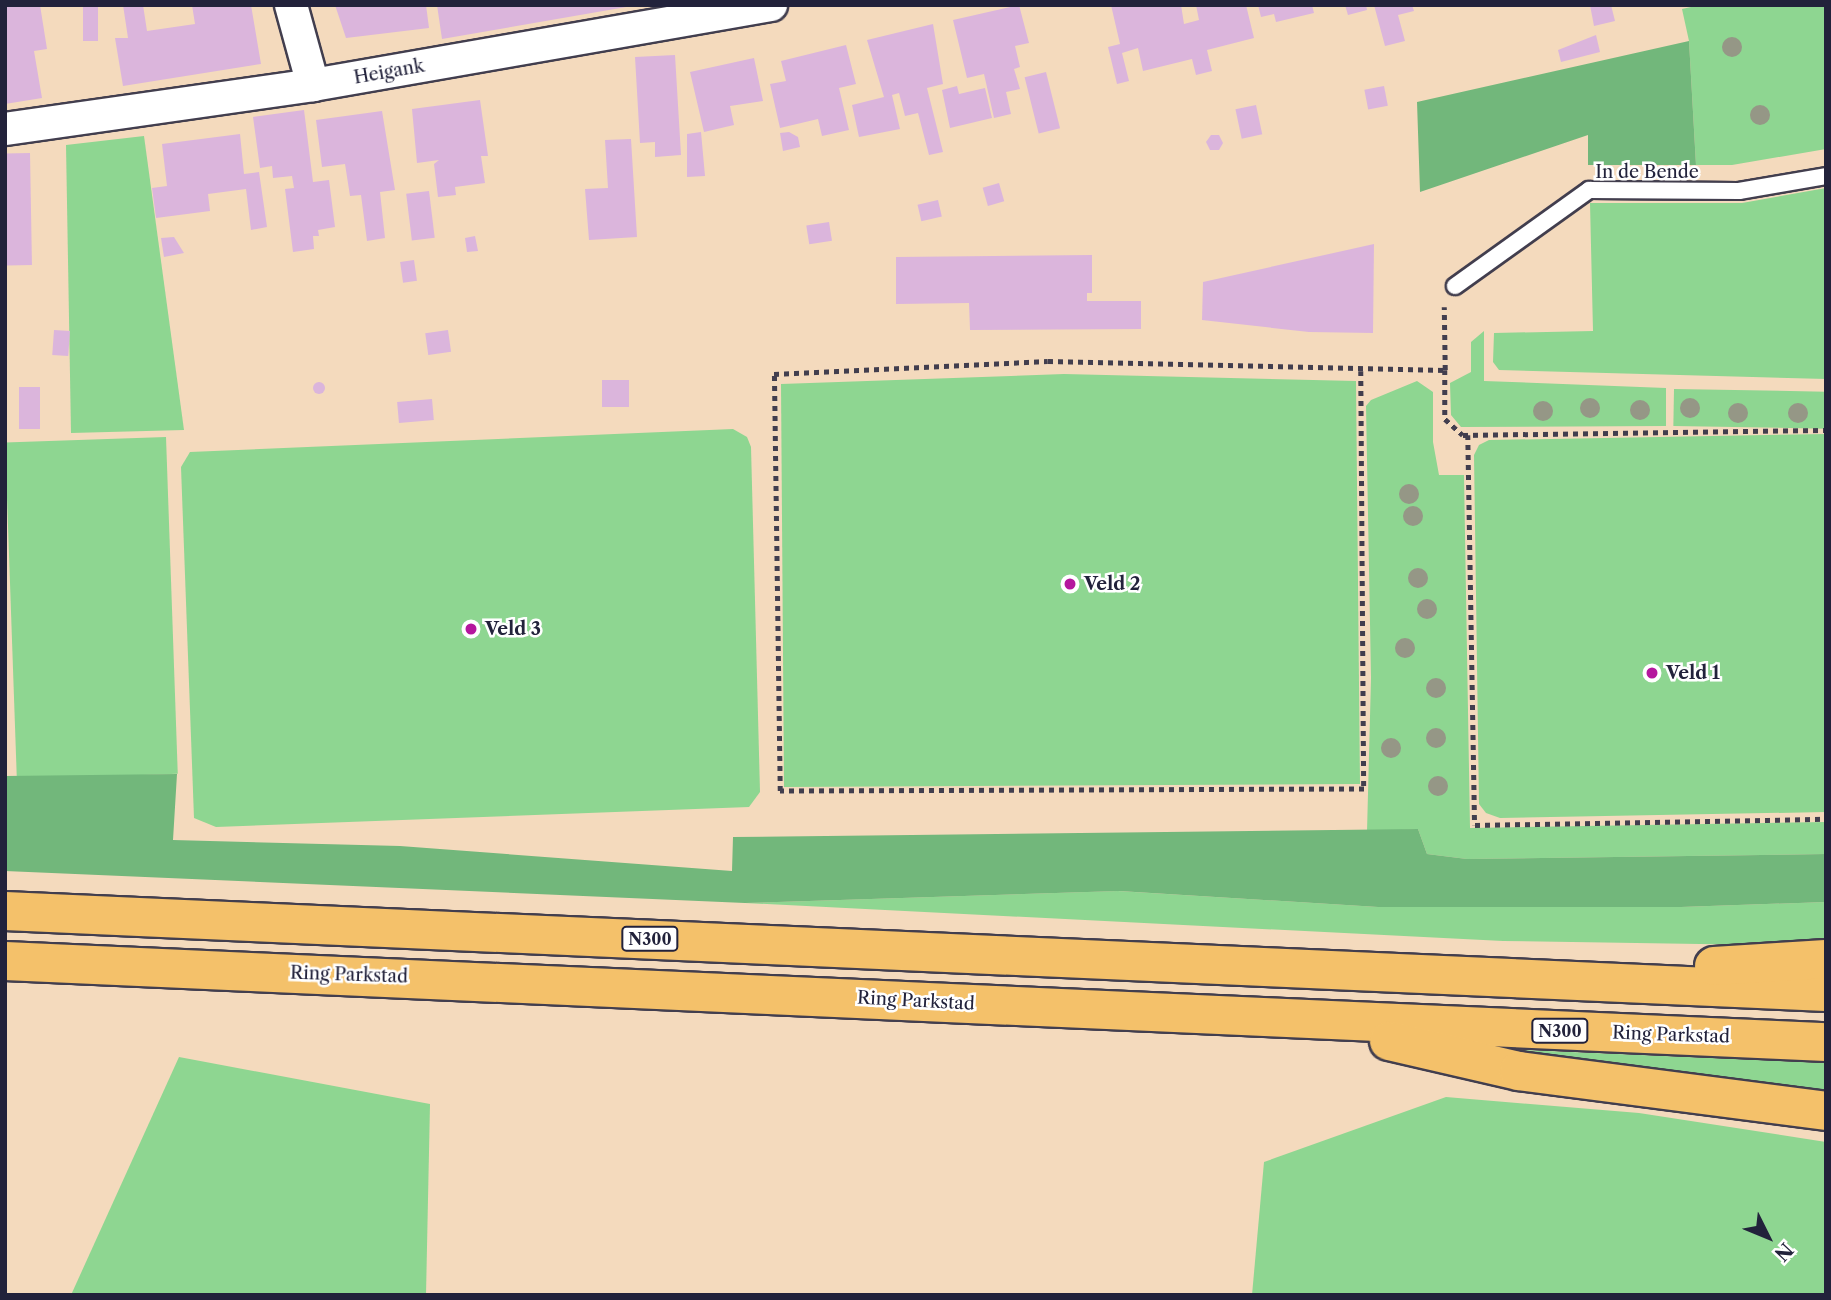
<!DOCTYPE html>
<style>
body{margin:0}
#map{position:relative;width:1831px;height:1300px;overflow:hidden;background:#f4dabd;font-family:"Libre Caslon Text",serif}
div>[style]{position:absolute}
.green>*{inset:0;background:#8ed691;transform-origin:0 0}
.forest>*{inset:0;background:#72b77b}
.building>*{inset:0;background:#dbb5dc;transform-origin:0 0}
.round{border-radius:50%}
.path>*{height:4.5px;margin-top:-2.25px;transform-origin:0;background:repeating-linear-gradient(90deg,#423e4e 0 5px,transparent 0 10px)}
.roads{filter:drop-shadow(2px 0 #423e4e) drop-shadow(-2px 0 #423e4e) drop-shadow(0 2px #423e4e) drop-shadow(0 -2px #423e4e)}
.service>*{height:16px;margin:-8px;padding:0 8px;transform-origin:8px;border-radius:8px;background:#fff}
.minor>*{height:32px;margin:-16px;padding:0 16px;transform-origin:16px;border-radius:16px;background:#fff}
.trunk>*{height:38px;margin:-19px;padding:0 19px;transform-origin:19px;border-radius:19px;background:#f4c16a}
.trees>*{width:20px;height:20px;margin:-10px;border-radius:50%;background:#959786}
.dots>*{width:19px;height:19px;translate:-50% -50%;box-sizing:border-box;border:4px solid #fff;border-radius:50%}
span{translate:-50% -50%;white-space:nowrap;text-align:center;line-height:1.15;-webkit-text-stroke:5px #fff;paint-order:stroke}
.shield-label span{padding:2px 5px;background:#fff;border:2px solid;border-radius:5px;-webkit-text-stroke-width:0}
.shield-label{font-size:16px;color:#22223b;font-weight:700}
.street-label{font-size:18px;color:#22223b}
.poi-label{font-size:18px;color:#22223b;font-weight:700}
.left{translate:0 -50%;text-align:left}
.frame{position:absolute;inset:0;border:7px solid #22223b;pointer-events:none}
.north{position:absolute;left:1733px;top:1202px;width:70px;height:70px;-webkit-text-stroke:5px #fff;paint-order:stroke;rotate:133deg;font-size:19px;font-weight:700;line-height:28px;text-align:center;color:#22223b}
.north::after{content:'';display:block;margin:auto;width:24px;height:32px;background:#22223b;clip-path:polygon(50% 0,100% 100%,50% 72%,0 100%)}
</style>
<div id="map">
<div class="green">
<div style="clip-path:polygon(1700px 5px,1826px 5px,1826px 149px,1732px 165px,1696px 165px,1689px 41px,1682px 9px)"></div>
<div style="clip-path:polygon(144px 136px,184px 430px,71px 433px,66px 145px)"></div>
<div style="clip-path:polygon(1826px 188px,1826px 379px,1499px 370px,1493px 362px,1494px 333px,1593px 331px,1590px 203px,1742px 203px)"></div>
<div style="clip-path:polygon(1484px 331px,1484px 381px,1666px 388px,1666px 426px,1461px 427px,1451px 415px,1450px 383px,1471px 372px,1471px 342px)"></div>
<div style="clip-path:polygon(1064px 374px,1356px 381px,1360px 784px,784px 787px,781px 384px)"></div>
<div style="clip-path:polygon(1417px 381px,1433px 392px,1433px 442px,1439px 475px,1464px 475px,1470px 828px,1826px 822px,1826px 854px,1467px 859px,1427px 854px,1418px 829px,1367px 832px,1371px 678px,1366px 406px,1371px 400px)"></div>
<div style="left:1674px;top:389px;width:152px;height:37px;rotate:1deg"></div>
<div style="clip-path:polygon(733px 429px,747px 437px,751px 447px,760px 792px,749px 807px,216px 827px,194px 818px,181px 467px,190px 452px)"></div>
<div style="clip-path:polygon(1826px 434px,1826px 812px,1500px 818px,1486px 813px,1479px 804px,1474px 455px,1479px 445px,1489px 440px)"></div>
<div style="left:166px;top:437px;width:337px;height:161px;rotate:88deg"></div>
<div style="clip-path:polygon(1118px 891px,1378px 907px,1681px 907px,1826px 902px,1826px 946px,1503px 941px,745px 903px)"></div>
<div style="clip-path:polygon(1522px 1050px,1826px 1063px,1826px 1099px,1520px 1061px)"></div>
<div style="clip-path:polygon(179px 1057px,430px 1104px,426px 1295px,71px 1295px)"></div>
<div style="clip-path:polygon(1446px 1097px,1639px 1113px,1826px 1142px,1826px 1295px,1252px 1295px,1264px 1162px)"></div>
</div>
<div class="forest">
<div style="clip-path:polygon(1689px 41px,1696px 165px,1588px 165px,1588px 135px,1420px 192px,1417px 102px)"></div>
<div style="clip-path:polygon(177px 774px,173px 840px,400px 846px,732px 871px,733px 837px,1418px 829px,1427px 854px,1467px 859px,1826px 854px,1826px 902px,1681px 907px,1378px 907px,1119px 891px,745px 903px,5px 871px,5px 776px)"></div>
</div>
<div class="building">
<div style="clip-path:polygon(5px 5px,40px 5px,47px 49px,34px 51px,42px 98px,5px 104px)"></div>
<div style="left:83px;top:5px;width:15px;height:36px"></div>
<div style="clip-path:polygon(123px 5px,143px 5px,147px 31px,195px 24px,192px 5px,251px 5px,261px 64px,123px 86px,115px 38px,128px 38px)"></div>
<div style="clip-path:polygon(335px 5px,426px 5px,429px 28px,346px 38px)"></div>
<div style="clip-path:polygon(437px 5px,632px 5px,632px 6px,442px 39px)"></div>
<div style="clip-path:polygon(1019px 5px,1029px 43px,1015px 46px,1020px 67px,1014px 69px,1020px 89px,1006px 92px,1011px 114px,994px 118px,984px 74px,967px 78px,953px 20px)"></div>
<div style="clip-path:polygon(1111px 5px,1181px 5px,1184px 24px,1199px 20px,1196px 5px,1246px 5px,1254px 38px,1207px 50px,1212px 71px,1196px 75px,1192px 59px,1143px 71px,1138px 48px,1122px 53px,1129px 81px,1117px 84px,1108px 47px,1120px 44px)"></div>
<div style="clip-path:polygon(1258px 5px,1312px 5px,1314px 13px,1276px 22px,1274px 14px,1261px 17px)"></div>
<div style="clip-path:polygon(1345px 5px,1366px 5px,1367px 10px,1348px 15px)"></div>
<div style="clip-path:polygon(1374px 5px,1412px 5px,1414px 11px,1398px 15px,1405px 41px,1385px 46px)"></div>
<div style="clip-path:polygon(1590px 5px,1611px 5px,1615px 21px,1594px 26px)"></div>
<div style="clip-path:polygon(933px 24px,943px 84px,927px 88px,943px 152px,929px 155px,918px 113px,905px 116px,899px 93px,892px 95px,900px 129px,859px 137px,852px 105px,884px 97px,867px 40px)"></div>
<div style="clip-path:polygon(1596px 35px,1600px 52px,1561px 62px,1558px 50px)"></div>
<div style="clip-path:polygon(846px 45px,856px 84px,839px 88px,849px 130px,822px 136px,818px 119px,780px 128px,770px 84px,786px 81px,781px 61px)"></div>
<div style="clip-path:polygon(675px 55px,681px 155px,655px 157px,655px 142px,640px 143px,635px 57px)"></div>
<div style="clip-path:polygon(754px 58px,763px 101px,730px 106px,734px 125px,704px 132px,690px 72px)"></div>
<div style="left:1046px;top:72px;width:58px;height:22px;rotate:76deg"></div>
<div style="clip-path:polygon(957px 86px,959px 94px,985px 88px,992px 118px,950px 128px,942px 90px)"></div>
<div style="left:1384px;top:86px;width:20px;height:20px;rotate:79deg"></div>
<div style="clip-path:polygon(480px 100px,488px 156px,481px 156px,485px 183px,455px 187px,456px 195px,438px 197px,434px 164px,439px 160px,417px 163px,412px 109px)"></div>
<div style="left:1256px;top:105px;width:30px;height:21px;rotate:78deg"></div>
<div style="clip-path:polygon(304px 110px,313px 182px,329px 180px,335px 227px,318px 230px,319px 236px,313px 236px,314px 249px,293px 252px,285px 189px,294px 188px,292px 176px,273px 178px,272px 166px,260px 168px,253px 117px)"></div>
<div style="clip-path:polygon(382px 111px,395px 190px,380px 192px,385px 238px,367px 241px,361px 195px,350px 196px,345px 164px,322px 167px,316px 120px)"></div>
<div style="clip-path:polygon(701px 132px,705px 176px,687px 177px,687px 134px)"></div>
<div style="clip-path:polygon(789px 132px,798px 137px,800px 147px,783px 151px,780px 133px)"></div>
<div style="clip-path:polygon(240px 134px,244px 174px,259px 172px,267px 227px,251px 230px,246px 189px,208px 194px,210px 211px,156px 218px,152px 188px,167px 186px,162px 144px)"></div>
<div style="clip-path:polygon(1211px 135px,1219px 135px,1223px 143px,1219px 150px,1210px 150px,1206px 142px)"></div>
<div style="clip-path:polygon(631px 139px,637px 237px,589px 240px,585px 189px,608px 188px,605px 140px)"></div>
<div style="left:30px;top:153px;width:112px;height:25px;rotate:89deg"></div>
<div style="left:999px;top:183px;width:19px;height:17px;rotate:74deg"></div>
<div style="left:429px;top:191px;width:47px;height:23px;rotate:83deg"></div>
<div style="left:938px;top:200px;width:17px;height:21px;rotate:77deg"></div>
<div style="left:829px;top:222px;width:19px;height:23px;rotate:81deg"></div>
<div style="clip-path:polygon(475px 236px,478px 251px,467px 252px,465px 238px)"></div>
<div style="clip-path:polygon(174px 237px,184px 253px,164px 257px,161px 238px)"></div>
<div style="clip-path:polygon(1374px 244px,1373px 333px,1309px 332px,1202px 320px,1203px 282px)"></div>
<div style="clip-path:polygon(1092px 255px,1092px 293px,1087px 293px,1087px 301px,1141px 301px,1141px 329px,970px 330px,969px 303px,896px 304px,896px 257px)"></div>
<div style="left:414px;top:260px;width:21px;height:14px;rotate:82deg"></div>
<div style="left:54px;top:330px;width:16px;height:25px;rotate:4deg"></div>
<div style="left:448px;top:330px;width:22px;height:23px;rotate:82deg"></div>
<div style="left:602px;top:380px;width:27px;height:27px"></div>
<div class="round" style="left:313px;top:382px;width:12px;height:12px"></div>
<div style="left:19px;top:387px;width:21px;height:42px"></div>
<div style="left:432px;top:399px;width:21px;height:35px;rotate:85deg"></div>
</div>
<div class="path">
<div style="left:1445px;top:370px;width:49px;rotate:90deg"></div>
<div style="left:1445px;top:419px;width:24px;rotate:42deg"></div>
<div style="left:1463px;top:435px;width:363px;rotate:-0.8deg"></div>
<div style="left:1361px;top:371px;width:418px;rotate:89.6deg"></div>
<div style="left:1364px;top:789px;width:584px;rotate:179.8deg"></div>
<div style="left:780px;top:791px;width:417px;rotate:-90.8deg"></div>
<div style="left:774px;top:374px;width:274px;rotate:-2.7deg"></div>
<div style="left:1048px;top:361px;width:397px;rotate:1.3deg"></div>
<div style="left:1445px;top:370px;width:63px;rotate:-90.9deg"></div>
<div style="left:1468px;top:435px;width:390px;rotate:89deg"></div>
<div style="left:1475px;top:825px;width:351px;rotate:-1deg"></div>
</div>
<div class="roads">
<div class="service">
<div style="left:1455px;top:286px;width:165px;rotate:-35.6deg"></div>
<div style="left:1589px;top:190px;width:150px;rotate:0.4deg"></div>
<div style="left:1739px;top:191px;width:88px;rotate:-9.8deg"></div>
</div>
<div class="minor">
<div style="left:291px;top:5px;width:83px;rotate:74.6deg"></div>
<div style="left:5px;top:129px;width:311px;rotate:-8.1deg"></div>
<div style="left:313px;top:85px;width:465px;rotate:-9.9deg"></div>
</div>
<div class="trunk">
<div style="left:5px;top:911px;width:1823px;rotate:2.55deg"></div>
<div style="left:5px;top:961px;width:1823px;rotate:2.55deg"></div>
<div style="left:1714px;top:966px;width:112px;rotate:-3.6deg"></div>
<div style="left:1389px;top:1041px;width:133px;rotate:13deg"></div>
<div style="left:1519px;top:1071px;width:310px;rotate:7.4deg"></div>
</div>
</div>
<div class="trees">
<div style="left:1732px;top:47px"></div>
<div style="left:1760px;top:115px"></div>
<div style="left:1590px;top:408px"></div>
<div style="left:1690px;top:408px"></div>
<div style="left:1640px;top:410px"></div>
<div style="left:1543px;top:411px"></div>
<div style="left:1738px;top:413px"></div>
<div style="left:1798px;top:413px"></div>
<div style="left:1409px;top:494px"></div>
<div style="left:1413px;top:516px"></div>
<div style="left:1418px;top:578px"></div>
<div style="left:1427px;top:609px"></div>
<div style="left:1405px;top:648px"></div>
<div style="left:1436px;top:688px"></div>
<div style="left:1436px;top:738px"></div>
<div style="left:1391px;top:748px"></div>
<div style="left:1438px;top:786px"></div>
</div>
<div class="dots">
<div style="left:1070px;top:584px;background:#b5179e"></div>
<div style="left:471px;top:629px;background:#b5179e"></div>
<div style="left:1652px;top:673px;background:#b5179e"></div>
</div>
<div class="shield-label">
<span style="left:650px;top:939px">N300</span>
<span style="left:1560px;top:1031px">N300</span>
</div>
<div class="street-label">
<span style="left:389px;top:72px;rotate:-10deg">Heigank</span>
<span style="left:1647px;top:172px">In de Bende</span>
<span style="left:349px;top:975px;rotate:2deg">Ring Parkstad</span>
<span style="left:916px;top:1001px;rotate:3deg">Ring Parkstad</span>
<span style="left:1671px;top:1035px;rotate:2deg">Ring Parkstad</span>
</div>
<div class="poi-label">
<span class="left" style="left:1084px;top:584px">Veld 2</span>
<span class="left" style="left:485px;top:629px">Veld 3</span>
<span class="left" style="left:1666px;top:673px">Veld 1</span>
</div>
<div class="frame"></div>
<div class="north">N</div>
</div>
